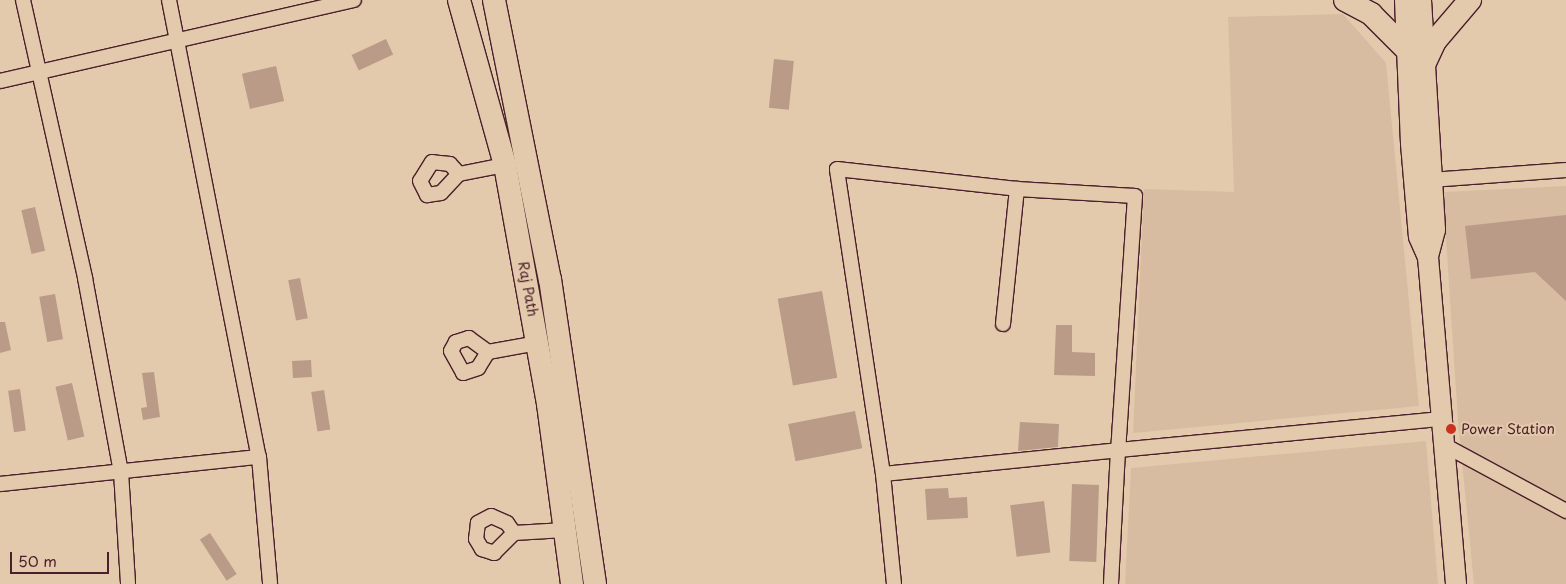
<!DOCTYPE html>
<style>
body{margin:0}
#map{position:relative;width:1566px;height:584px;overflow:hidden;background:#e4caac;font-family:"Playpen Sans",sans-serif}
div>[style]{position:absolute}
.built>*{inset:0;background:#d7bca1}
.building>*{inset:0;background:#b99b88;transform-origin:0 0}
.roads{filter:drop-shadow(1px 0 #4a1f2b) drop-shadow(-1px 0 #4a1f2b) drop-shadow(0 1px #4a1f2b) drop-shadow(0 -1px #4a1f2b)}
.street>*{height:14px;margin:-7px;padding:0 7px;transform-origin:7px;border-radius:7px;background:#e4caac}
.secondary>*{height:20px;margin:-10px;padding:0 10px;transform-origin:10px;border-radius:10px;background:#e4caac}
.primary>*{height:22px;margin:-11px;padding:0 11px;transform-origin:11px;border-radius:11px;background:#e4caac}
.dots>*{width:14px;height:14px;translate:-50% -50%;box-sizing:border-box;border:2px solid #e4caac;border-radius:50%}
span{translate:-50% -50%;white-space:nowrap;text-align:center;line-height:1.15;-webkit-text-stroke:4px #e4caac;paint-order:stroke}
.street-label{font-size:14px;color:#4a1f2b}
.poi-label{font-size:14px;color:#4a1f2b}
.left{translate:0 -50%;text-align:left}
.scale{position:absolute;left:10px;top:552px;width:99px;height:22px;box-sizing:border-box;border:2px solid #4a1f2b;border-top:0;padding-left:6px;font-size:15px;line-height:18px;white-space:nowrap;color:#4a1f2b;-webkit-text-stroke:4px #e4caac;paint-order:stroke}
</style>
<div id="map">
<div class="built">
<div style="clip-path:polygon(1343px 14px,1386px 63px,1419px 406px,1133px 433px,1144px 189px,1234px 192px,1228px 17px)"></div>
<div style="clip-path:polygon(1566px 186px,1566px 584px,1474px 584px,1458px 421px,1443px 192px)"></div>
<div style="clip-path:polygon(1426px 441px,1438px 584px,1125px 584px,1131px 468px)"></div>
</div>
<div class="building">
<div style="left:386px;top:39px;width:17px;height:38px;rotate:65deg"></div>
<div style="left:774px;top:59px;width:20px;height:49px;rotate:6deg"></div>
<div style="left:276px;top:66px;width:36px;height:35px;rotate:77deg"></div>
<div style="left:35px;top:207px;width:45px;height:14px;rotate:77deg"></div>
<div style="clip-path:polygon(1566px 215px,1566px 301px,1535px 272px,1471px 279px,1465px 226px)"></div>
<div style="left:300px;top:278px;width:41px;height:12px;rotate:79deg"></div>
<div style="left:822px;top:291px;width:88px;height:45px;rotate:80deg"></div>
<div style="left:55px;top:294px;width:46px;height:16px;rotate:80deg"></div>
<div style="clip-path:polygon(0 322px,5px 322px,11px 350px,0 353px)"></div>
<div style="clip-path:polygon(1056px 325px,1072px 325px,1072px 352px,1095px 353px,1095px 376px,1054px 375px)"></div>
<div style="left:311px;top:360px;width:17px;height:19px;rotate:87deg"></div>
<div style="clip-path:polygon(154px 372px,160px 417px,143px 420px,141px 408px,147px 407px,142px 373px)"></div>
<div style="left:72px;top:383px;width:55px;height:17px;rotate:77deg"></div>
<div style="left:20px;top:389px;width:42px;height:12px;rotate:82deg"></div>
<div style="left:324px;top:390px;width:40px;height:13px;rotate:81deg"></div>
<div style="left:855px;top:411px;width:38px;height:68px;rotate:79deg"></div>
<div style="clip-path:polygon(1020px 422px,1059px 424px,1058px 447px,1018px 451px)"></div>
<div style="left:1072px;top:484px;width:27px;height:77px;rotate:2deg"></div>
<div style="clip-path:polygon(948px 488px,949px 498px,967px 497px,968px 518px,927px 520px,925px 489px)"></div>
<div style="left:1044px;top:501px;width:52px;height:34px;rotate:83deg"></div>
<div style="left:210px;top:533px;width:49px;height:12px;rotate:57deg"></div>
</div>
<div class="roads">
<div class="street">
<div style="left:23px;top:0;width:285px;rotate:77.4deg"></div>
<div style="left:85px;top:278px;width:197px;rotate:79.5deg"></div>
<div style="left:121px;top:472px;width:112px;rotate:86.4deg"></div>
<div style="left:169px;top:0;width:466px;rotate:78.9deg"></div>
<div style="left:259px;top:457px;width:127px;rotate:85deg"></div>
<div style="left:0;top:81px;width:363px;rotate:-12.9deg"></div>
<div style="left:459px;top:174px;width:13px;rotate:-132deg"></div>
<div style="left:450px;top:164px;width:18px;rotate:-174deg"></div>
<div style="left:432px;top:162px;width:22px;rotate:122deg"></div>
<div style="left:420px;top:181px;width:16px;rotate:63deg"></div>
<div style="left:427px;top:195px;width:14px;rotate:-8deg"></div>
<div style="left:441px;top:193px;width:26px;rotate:-47deg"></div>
<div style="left:459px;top:174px;width:47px;rotate:-11.1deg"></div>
<div style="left:1431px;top:180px;width:135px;rotate:-4.2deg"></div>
<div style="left:1003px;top:324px;width:136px;rotate:-84.1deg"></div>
<div style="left:488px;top:352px;width:24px;rotate:-144deg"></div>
<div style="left:469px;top:338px;width:14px;rotate:163deg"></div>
<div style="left:456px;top:342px;width:10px;rotate:119deg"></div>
<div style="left:451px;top:351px;width:25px;rotate:61deg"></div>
<div style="left:463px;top:373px;width:16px;rotate:-18deg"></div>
<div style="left:478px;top:368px;width:19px;rotate:-58deg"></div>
<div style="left:488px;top:352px;width:51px;rotate:-10.2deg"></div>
<div style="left:1444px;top:445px;width:139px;rotate:28.4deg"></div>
<div style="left:883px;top:474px;width:236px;rotate:-5.8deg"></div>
<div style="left:1118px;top:450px;width:134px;rotate:93deg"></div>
<div style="left:0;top:484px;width:260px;rotate:-6deg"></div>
<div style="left:514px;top:533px;width:12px;rotate:-125deg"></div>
<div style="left:507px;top:523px;width:17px;rotate:-156deg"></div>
<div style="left:491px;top:516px;width:15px;rotate:152deg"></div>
<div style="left:478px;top:523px;width:16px;rotate:97deg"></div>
<div style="left:476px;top:539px;width:12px;rotate:59deg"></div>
<div style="left:482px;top:549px;width:13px;rotate:18deg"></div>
<div style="left:494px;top:553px;width:28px;rotate:-45deg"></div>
<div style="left:514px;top:533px;width:51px;rotate:-3.4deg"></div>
<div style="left:894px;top:584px;width:111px;rotate:-95.7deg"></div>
<div style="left:883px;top:474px;width:308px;rotate:-98.6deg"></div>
<div style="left:837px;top:169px;width:181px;rotate:6.3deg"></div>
<div style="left:1017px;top:189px;width:118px;rotate:3.4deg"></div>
<div style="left:1135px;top:196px;width:255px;rotate:93.8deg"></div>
<div style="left:1118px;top:450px;width:323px;rotate:-5.5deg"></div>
</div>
<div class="secondary">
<div style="left:1405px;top:0;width:144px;rotate:87.6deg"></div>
<div style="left:1411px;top:144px;width:93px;rotate:85.1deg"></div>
<div style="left:1419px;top:237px;width:22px;rotate:66deg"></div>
<div style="left:1428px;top:257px;width:328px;rotate:85.1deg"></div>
<div style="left:1421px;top:0;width:230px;rotate:86.5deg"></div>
<div style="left:1435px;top:230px;width:28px;rotate:105deg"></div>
</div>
<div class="primary">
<div style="left:459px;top:0;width:171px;rotate:74.4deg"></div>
<div style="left:505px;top:165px;width:243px;rotate:79.8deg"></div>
<div style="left:548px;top:404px;width:182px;rotate:82.4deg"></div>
<div style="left:494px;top:0;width:285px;rotate:78.7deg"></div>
<div style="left:550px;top:279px;width:308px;rotate:81.6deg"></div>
<div style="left:1345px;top:0;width:30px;rotate:28deg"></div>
<div style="left:1371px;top:14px;width:52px;rotate:45deg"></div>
<div style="left:1422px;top:69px;width:31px;rotate:-65deg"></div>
<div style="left:1435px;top:41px;width:54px;rotate:-49.5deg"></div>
</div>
</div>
<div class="dots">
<div style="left:1451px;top:429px;background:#c8321e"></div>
</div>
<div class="street-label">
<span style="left:528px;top:289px;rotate:80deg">Raj Path</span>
</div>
<div class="poi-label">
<span class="left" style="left:1461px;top:429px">Power Station</span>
</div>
<div class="scale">50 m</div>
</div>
